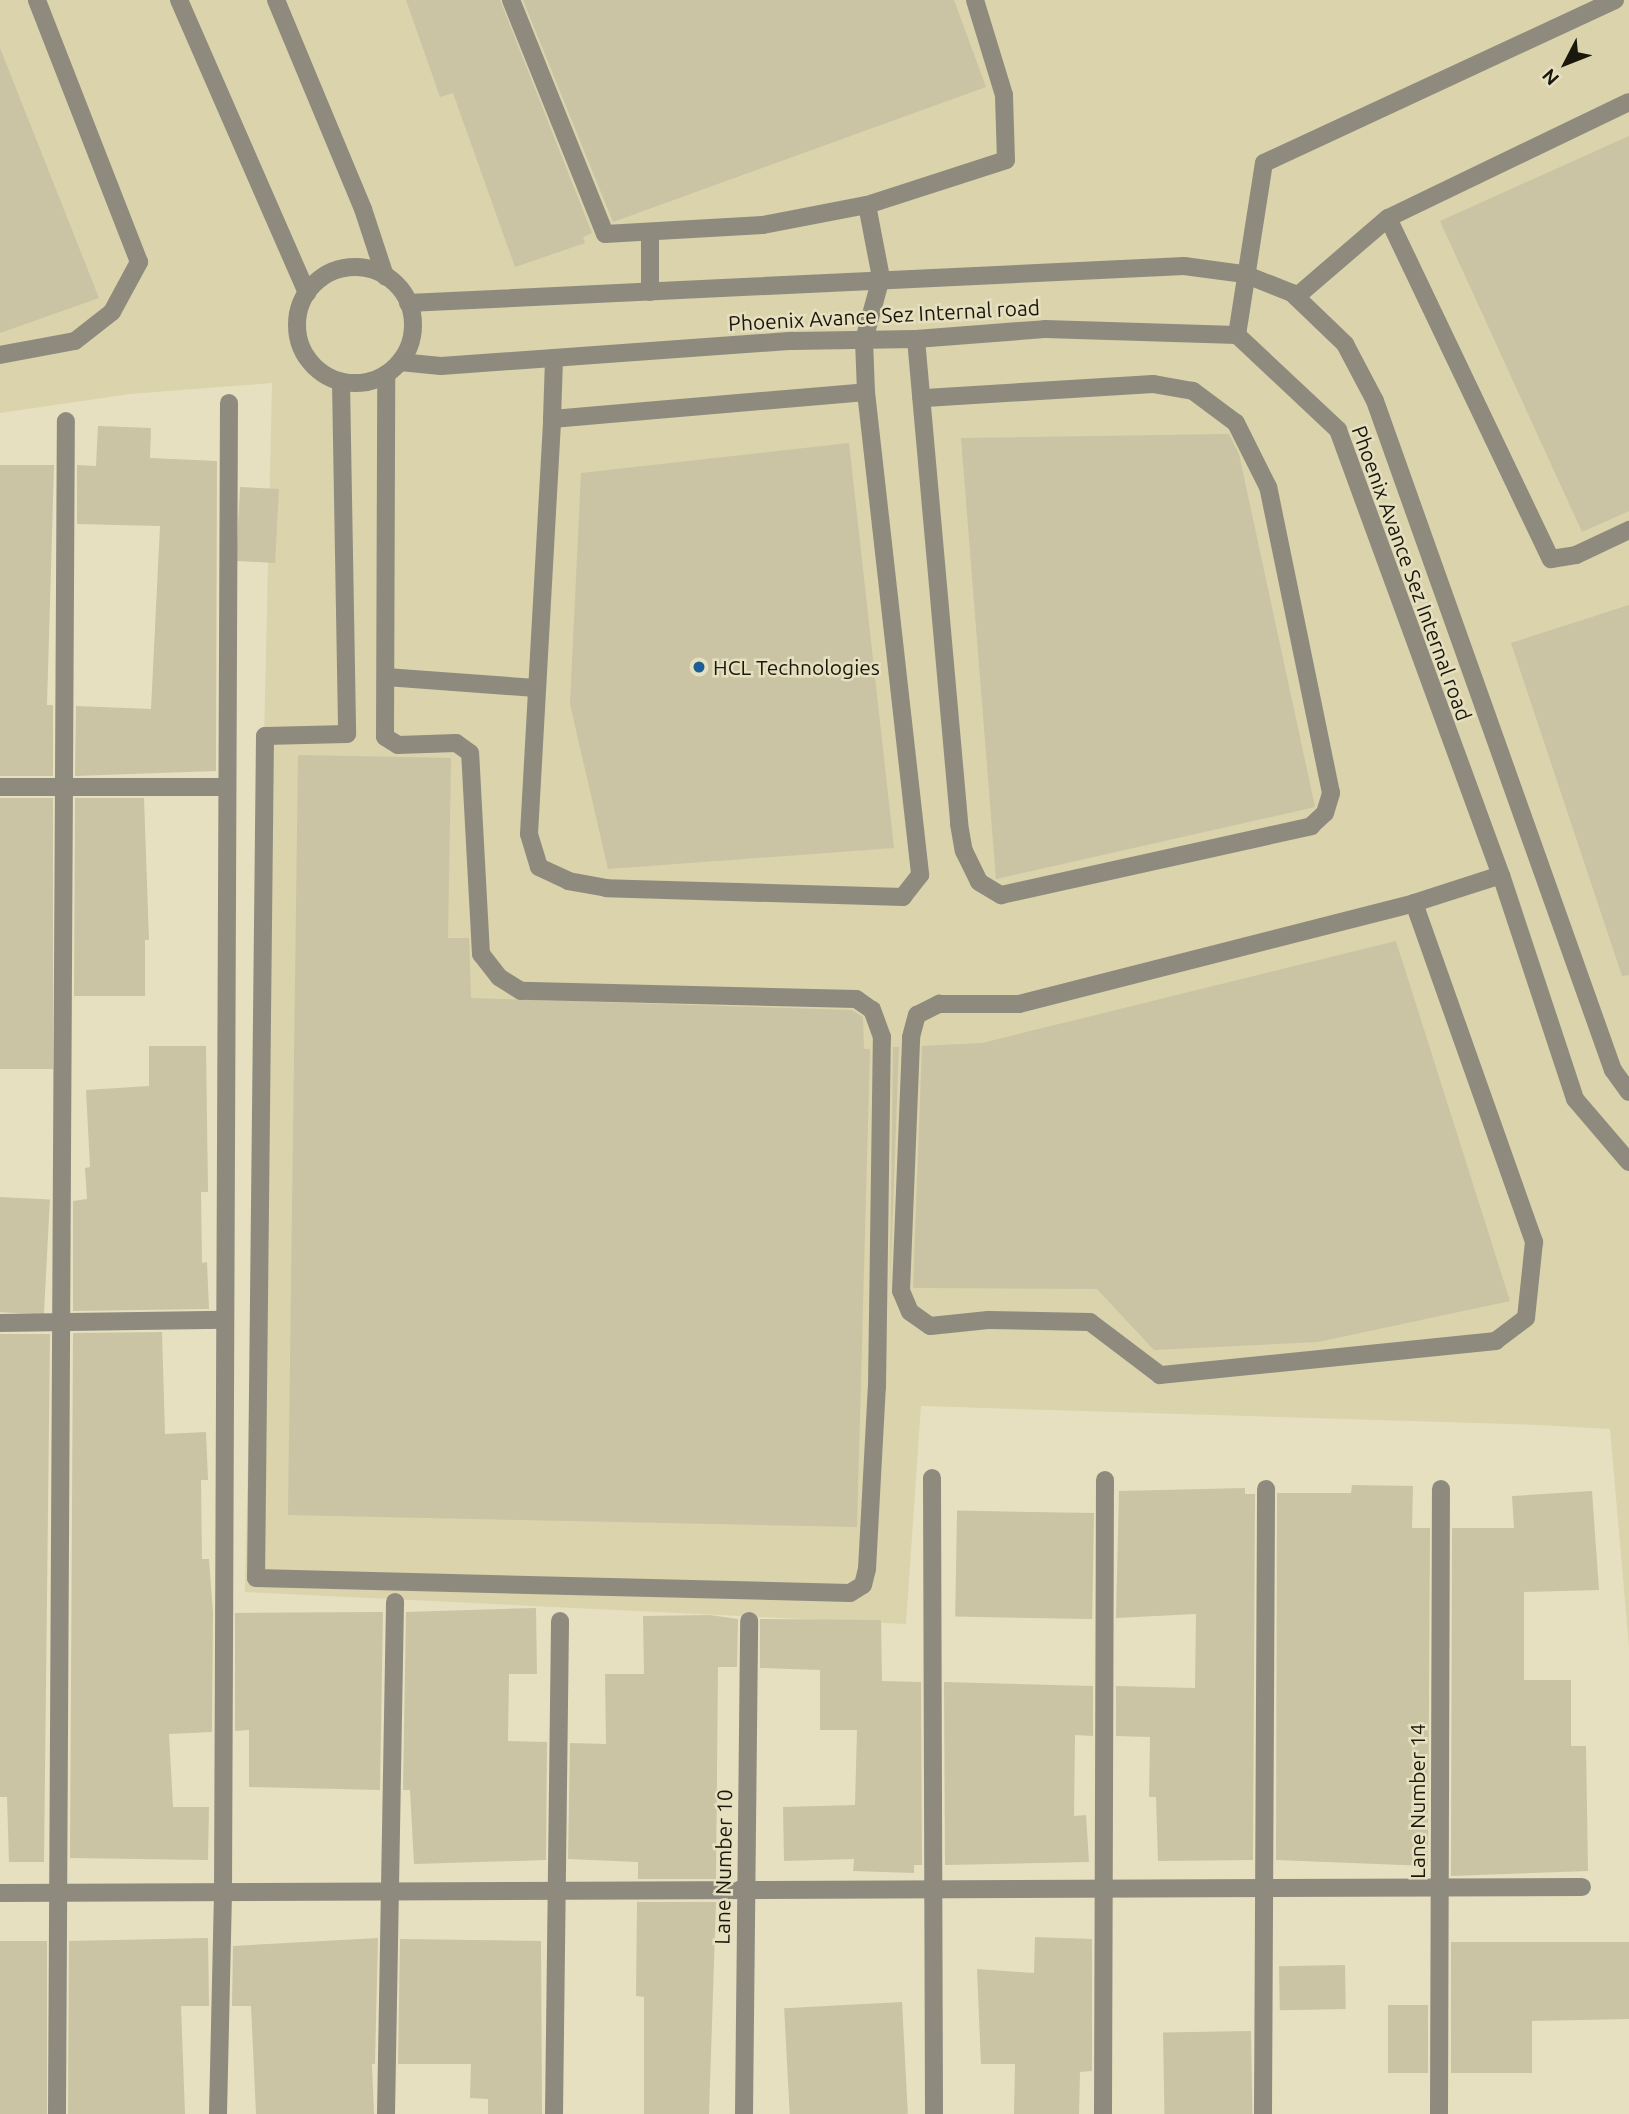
<!DOCTYPE html>
<style>
body{margin:0}
#map{position:relative;width:1629px;height:2114px;overflow:hidden;background:#e6e0c0;font-family:Ubuntu,sans-serif}
div>[style]{position:absolute}
.built>*{inset:0;background:#dbd3ac}
.building>*{inset:0;background:#cac3a4;transform-origin:0 0}
.lane>*{height:18px;margin:-9px;padding:0 9px;transform-origin:9px;border-radius:9px;background:#8e8b7e}
.lane>.ring{margin:-9px;padding:0;box-sizing:content-box;background:none;border:18px solid #8e8b7e;border-radius:50%}
.street>*{height:18px;margin:-9px;padding:0 9px;transform-origin:9px;border-radius:9px;background:#8e8b7e}
.dots>*{width:19px;height:19px;translate:-50% -50%;box-sizing:border-box;border:4px solid #e6e0c0;border-radius:50%}
span{translate:-50% -50%;white-space:nowrap;text-align:center;line-height:1.15;-webkit-text-stroke:5px #e6e0c0;paint-order:stroke}
.street-label{font-size:21px;color:#1a180c}
.poi-label{font-size:21px;color:#1a180c}
.left{translate:0 -50%;text-align:left}
.north{position:absolute;left:1531px;top:28px;width:70px;height:70px;-webkit-text-stroke:5px #e6e0c0;paint-order:stroke;rotate:228deg;font-size:19px;font-weight:700;line-height:28px;text-align:center;color:#1a180c}
.north::after{content:'';display:block;margin:auto;width:24px;height:32px;background:#1a180c;clip-path:polygon(50% 0,100% 100%,50% 72%,0 100%)}
</style>
<div id="map">
<div class="built">
<div style="clip-path:polygon(0 0,1629px 0,1629px 1647px,1610px 1429px,1539px 1425px,921px 1406px,906px 1624px,245px 1592px,272px 383px,130px 394px,0 413px)"></div>
</div>
<div class="building">
<div style="clip-path:polygon(406px 0,500px 0,592px 233px,583px 237px,585px 243px,515px 267px,453px 93px,440px 97px)"></div>
<div style="clip-path:polygon(523px 0,954px 0,986px 87px,613px 222px)"></div>
<div style="clip-path:polygon(0 48px,99px 298px,0 333px)"></div>
<div style="clip-path:polygon(1629px 136px,1629px 511px,1582px 532px,1440px 221px)"></div>
<div style="clip-path:polygon(98px 426px,151px 428px,150px 458px,217px 461px,216px 771px,75px 776px,76px 706px,151px 709px,160px 526px,77px 524px,77px 465px,96px 466px)"></div>
<div style="clip-path:polygon(1229px 434px,1239px 454px,1315px 807px,996px 879px,961px 438px)"></div>
<div style="clip-path:polygon(849px 443px,894px 848px,608px 869px,570px 704px,581px 473px)"></div>
<div style="clip-path:polygon(0 465px,54px 465px,47px 705px,53px 705px,53px 776px,0 776px)"></div>
<div style="left:240px;top:487px;width:39px;height:74px;rotate:3deg"></div>
<div style="clip-path:polygon(1629px 605px,1629px 975px,1622px 976px,1511px 643px)"></div>
<div style="clip-path:polygon(298px 755px,451px 758px,448px 938px,469px 938px,471px 998px,852px 1010px,863px 1017px,864px 1049px,870px 1049px,857px 1527px,288px 1515px)"></div>
<div style="left:0;top:798px;width:53px;height:271px"></div>
<div style="clip-path:polygon(75px 798px,144px 798px,149px 940px,145px 940px,145px 996px,74px 996px)"></div>
<div style="clip-path:polygon(1396px 941px,1510px 1301px,1318px 1342px,1154px 1350px,1097px 1289px,913px 1288px,922px 1046px,982px 1043px)"></div>
<div style="clip-path:polygon(149px 1046px,206px 1046px,208px 1192px,201px 1192px,202px 1263px,207px 1262px,209px 1309px,73px 1311px,73px 1201px,87px 1199px,85px 1168px,90px 1167px,86px 1090px,149px 1086px)"></div>
<div style="clip-path:polygon(893px 1047px,899px 1047px,890px 1286px)"></div>
<div style="left:0;top:1197px;width:50px;height:115px;rotate:3deg"></div>
<div style="clip-path:polygon(162px 1332px,165px 1434px,206px 1432px,208px 1480px,201px 1480px,202px 1559px,209px 1559px,213px 1613px,212px 1732px,169px 1734px,173px 1807px,209px 1807px,208px 1860px,70px 1858px,73px 1333px)"></div>
<div style="clip-path:polygon(0 1334px,50px 1334px,44px 1862px,9px 1862px,7px 1797px,0 1797px)"></div>
<div style="clip-path:polygon(1352px 1485px,1413px 1486px,1412px 1528px,1430px 1528px,1428px 1866px,1276px 1860px,1277px 1493px,1351px 1493px)"></div>
<div style="clip-path:polygon(1245px 1488px,1245px 1494px,1255px 1494px,1253px 1860px,1158px 1861px,1156px 1797px,1149px 1797px,1150px 1737px,1116px 1736px,1116px 1686px,1195px 1688px,1196px 1614px,1116px 1618px,1119px 1491px)"></div>
<div style="clip-path:polygon(1592px 1491px,1599px 1590px,1524px 1592px,1524px 1680px,1571px 1680px,1571px 1746px,1586px 1746px,1588px 1871px,1451px 1876px,1452px 1528px,1514px 1528px,1512px 1496px)"></div>
<div style="left:1094px;top:1513px;width:106px;height:137px;rotate:91deg"></div>
<div style="clip-path:polygon(536px 1608px,537px 1674px,509px 1674px,508px 1741px,547px 1742px,546px 1860px,414px 1864px,410px 1790px,403px 1790px,406px 1612px)"></div>
<div style="clip-path:polygon(383px 1612px,380px 1790px,249px 1787px,249px 1730px,235px 1731px,235px 1613px)"></div>
<div style="clip-path:polygon(710px 1615px,738px 1619px,737px 1667px,718px 1667px,716px 1879px,638px 1879px,638px 1862px,568px 1859px,570px 1743px,606px 1744px,605px 1674px,644px 1674px,643px 1616px)"></div>
<div style="clip-path:polygon(760px 1619px,881px 1620px,882px 1681px,921px 1682px,922px 1865px,914px 1865px,914px 1873px,853px 1871px,854px 1859px,784px 1861px,783px 1807px,855px 1805px,857px 1730px,820px 1730px,820px 1670px,760px 1668px)"></div>
<div style="clip-path:polygon(944px 1682px,1093px 1686px,1093px 1736px,1075px 1735px,1074px 1816px,1086px 1815px,1089px 1862px,945px 1865px)"></div>
<div style="clip-path:polygon(637px 1902px,716px 1902px,709px 2114px,644px 2114px,644px 1997px,636px 1996px)"></div>
<div style="clip-path:polygon(1035px 1937px,1092px 1939px,1092px 2071px,1080px 2072px,1079px 2114px,1014px 2114px,1015px 2064px,981px 2064px,977px 1969px,1034px 1973px)"></div>
<div style="clip-path:polygon(208px 1938px,209px 2006px,181px 2006px,185px 2114px,68px 2114px,69px 1941px)"></div>
<div style="clip-path:polygon(378px 1938px,375px 2064px,372px 2064px,374px 2114px,256px 2114px,251px 2006px,232px 2006px,233px 1946px)"></div>
<div style="clip-path:polygon(400px 1939px,541px 1941px,542px 2114px,488px 2114px,488px 2099px,470px 2098px,471px 2064px,398px 2064px)"></div>
<div style="left:0;top:1941px;width:47px;height:173px"></div>
<div style="clip-path:polygon(1451px 1942px,1629px 1942px,1629px 2019px,1532px 2021px,1532px 2073px,1451px 2073px)"></div>
<div style="left:1345px;top:1965px;width:44px;height:66px;rotate:89deg"></div>
<div style="left:902px;top:2002px;width:112px;height:118px;rotate:87deg"></div>
<div style="left:1388px;top:2005px;width:40px;height:68px"></div>
<div style="left:1251px;top:2031px;width:83px;height:88px;rotate:89deg"></div>
</div>
<div class="lane">
<div style="left:179px;top:0;width:320px;rotate:66.4deg"></div>
<div style="left:276px;top:0;width:226px;rotate:67.4deg"></div>
<div style="left:363px;top:209px;width:71px;rotate:71.8deg"></div>
<div style="left:511px;top:0;width:252px;rotate:68.1deg"></div>
<div style="left:605px;top:234px;width:158px;rotate:-3.3deg"></div>
<div style="left:763px;top:225px;width:106px;rotate:-10.9deg"></div>
<div style="left:867px;top:205px;width:74px;rotate:79.1deg"></div>
<div style="left:881px;top:278px;width:64px;rotate:105.3deg"></div>
<div style="left:864px;top:340px;width:52px;rotate:87.8deg"></div>
<div style="left:866px;top:392px;width:486px;rotate:83.6deg"></div>
<div style="left:920px;top:875px;width:28px;rotate:128deg"></div>
<div style="left:903px;top:897px;width:296px;rotate:-178.3deg"></div>
<div style="left:607px;top:888px;width:39px;rotate:-170deg"></div>
<div style="left:569px;top:881px;width:33px;rotate:-155deg"></div>
<div style="left:539px;top:867px;width:34px;rotate:-107deg"></div>
<div style="left:529px;top:834px;width:416px;rotate:-86.8deg"></div>
<div style="left:552px;top:419px;width:315px;rotate:-4.9deg"></div>
<div style="left:867px;top:205px;width:146px;rotate:-17.9deg"></div>
<div style="left:1006px;top:160px;width:65px;rotate:-91.8deg"></div>
<div style="left:1004px;top:95px;width:99px;rotate:-107deg"></div>
<div style="left:1388px;top:218px;width:378px;rotate:64.5deg"></div>
<div style="left:1551px;top:559px;width:25px;rotate:-9deg"></div>
<div style="left:1576px;top:555px;width:59px;rotate:-25.3deg"></div>
<div class="ring" style="left:297px;top:267px;width:98px;height:98px"></div>
<div style="left:650px;top:292px;width:60px;rotate:-90deg"></div>
<div style="left:1296px;top:297px;width:121px;rotate:-40.7deg"></div>
<div style="left:1388px;top:218px;width:267px;rotate:-25.7deg"></div>
<div style="left:408px;top:303px;width:777px;rotate:-2.73deg"></div>
<div style="left:1184px;top:266px;width:61px;rotate:7.6deg"></div>
<div style="left:1244px;top:274px;width:52px;rotate:21.6deg"></div>
<div style="left:1292px;top:293px;width:74px;rotate:43.9deg"></div>
<div style="left:1345px;top:344px;width:64px;rotate:62.2deg"></div>
<div style="left:1375px;top:401px;width:710px;rotate:70.42deg"></div>
<div style="left:1613px;top:1070px;width:27px;rotate:54deg"></div>
<div style="left:916px;top:339px;width:487px;rotate:84.9deg"></div>
<div style="left:959px;top:824px;width:27px;rotate:80deg"></div>
<div style="left:964px;top:851px;width:34px;rotate:64deg"></div>
<div style="left:979px;top:882px;width:26px;rotate:31deg"></div>
<div style="left:1001px;top:895px;width:318px;rotate:-12.5deg"></div>
<div style="left:1311px;top:826px;width:19px;rotate:-43deg"></div>
<div style="left:1325px;top:813px;width:21px;rotate:-73deg"></div>
<div style="left:1331px;top:793px;width:312px;rotate:-101.6deg"></div>
<div style="left:1268px;top:487px;width:72px;rotate:-116.6deg"></div>
<div style="left:1236px;top:423px;width:54px;rotate:-143.3deg"></div>
<div style="left:1193px;top:391px;width:41px;rotate:-170.1deg"></div>
<div style="left:1153px;top:384px;width:232px;rotate:176.5deg"></div>
<div style="left:0;top:355px;width:76px;rotate:-10.6deg"></div>
<div style="left:75px;top:341px;width:47px;rotate:-38.1deg"></div>
<div style="left:112px;top:312px;width:57px;rotate:-61.6deg"></div>
<div style="left:139px;top:262px;width:281px;rotate:-111.3deg"></div>
<div style="left:400px;top:362px;width:41px;rotate:5.6deg"></div>
<div style="left:441px;top:366px;width:352px;rotate:-4.1deg"></div>
<div style="left:792px;top:341px;width:124px;rotate:-0.9deg"></div>
<div style="left:916px;top:339px;width:129px;rotate:-4.4deg"></div>
<div style="left:1045px;top:329px;width:192px;rotate:1.8deg"></div>
<div style="left:1237px;top:335px;width:139px;rotate:43.2deg"></div>
<div style="left:1338px;top:430px;width:474px;rotate:69.9deg"></div>
<div style="left:1501px;top:875px;width:236px;rotate:71.7deg"></div>
<div style="left:1575px;top:1099px;width:83px;rotate:49.4deg"></div>
<div style="left:341px;top:382px;width:352px;rotate:89deg"></div>
<div style="left:347px;top:734px;width:82px;rotate:178.6deg"></div>
<div style="left:265px;top:736px;width:842px;rotate:90.61deg"></div>
<div style="left:256px;top:1578px;width:594px;rotate:1.45deg"></div>
<div style="left:850px;top:1593px;width:15px;rotate:-32deg"></div>
<div style="left:863px;top:1585px;width:16px;rotate:-76deg"></div>
<div style="left:867px;top:1569px;width:182px;rotate:-86.9deg"></div>
<div style="left:877px;top:1387px;width:350px;rotate:-89.2deg"></div>
<div style="left:882px;top:1037px;width:29px;rotate:-110deg"></div>
<div style="left:872px;top:1010px;width:19px;rotate:-145deg"></div>
<div style="left:856px;top:999px;width:335px;rotate:-178.6deg"></div>
<div style="left:521px;top:991px;width:26px;rotate:-148deg"></div>
<div style="left:499px;top:977px;width:29px;rotate:-128deg"></div>
<div style="left:481px;top:954px;width:201px;rotate:-93.1deg"></div>
<div style="left:470px;top:753px;width:17px;rotate:-144deg"></div>
<div style="left:456px;top:743px;width:58px;rotate:178deg"></div>
<div style="left:398px;top:745px;width:15px;rotate:-148deg"></div>
<div style="left:385px;top:737px;width:363px;rotate:-89.8deg"></div>
<div style="left:552px;top:419px;width:61px;rotate:-88.1deg"></div>
<div style="left:386px;top:677px;width:150px;rotate:4.2deg"></div>
<div style="left:1414px;top:903px;width:360px;rotate:70.5deg"></div>
<div style="left:1534px;top:1242px;width:76px;rotate:96deg"></div>
<div style="left:1526px;top:1318px;width:38px;rotate:143deg"></div>
<div style="left:1496px;top:1341px;width:338px;rotate:174.2deg"></div>
<div style="left:1160px;top:1375px;width:88px;rotate:-142.9deg"></div>
<div style="left:1090px;top:1322px;width:102px;rotate:-178.9deg"></div>
<div style="left:988px;top:1320px;width:58px;rotate:174.1deg"></div>
<div style="left:930px;top:1326px;width:24px;rotate:-145deg"></div>
<div style="left:910px;top:1312px;width:23px;rotate:-113deg"></div>
<div style="left:901px;top:1291px;width:254px;rotate:-87.7deg"></div>
<div style="left:911px;top:1037px;width:23px;rotate:-75deg"></div>
<div style="left:917px;top:1015px;width:25px;rotate:-27deg"></div>
<div style="left:939px;top:1004px;width:80px"></div>
<div style="left:1019px;top:1004px;width:408px;rotate:-14.3deg"></div>
<div style="left:1414px;top:903px;width:91px;rotate:-17.8deg"></div>
</div>
<div class="street">
<div style="left:1237px;top:335px;width:174px;rotate:-81.1deg"></div>
<div style="left:1264px;top:163px;width:387px;rotate:-24.9deg"></div>
<div style="left:0;top:787px;width:227px"></div>
<div style="left:0;top:1323px;width:225px;rotate:-0.8deg"></div>
<div style="left:932px;top:1478px;width:636px;rotate:89.82deg"></div>
<div style="left:0;top:1893px;width:1582px;rotate:-0.22deg"></div>
<div style="left:57px;top:2114px;width:1693px;rotate:-89.7deg"></div>
<div style="left:218px;top:2114px;width:221px;rotate:-88.7deg"></div>
<div style="left:223px;top:1893px;width:1490px;rotate:-89.77deg"></div>
<div style="left:386px;top:2114px;width:512px;rotate:-88.99deg"></div>
<div style="left:554px;top:2114px;width:493px;rotate:-89.3deg"></div>
<div style="left:744px;top:2114px;width:493px;rotate:-89.4deg"></div>
<div style="left:1103px;top:2114px;width:634px;rotate:-89.82deg"></div>
<div style="left:1263px;top:2114px;width:625px;rotate:-89.72deg"></div>
<div style="left:1439px;top:2114px;width:625px;rotate:-89.82deg"></div>
</div>
<div class="dots">
<div style="left:699px;top:667px;background:#1d5f95"></div>
</div>
<div class="street-label">
<span style="left:884px;top:315px;rotate:-3deg">Phoenix Avance Sez Internal road</span>
<span style="left:1412px;top:573px;rotate:70deg">Phoenix Avance Sez Internal road</span>
<span style="left:1417px;top:1801px;rotate:-90deg">Lane Number 14</span>
<span style="left:723px;top:1867px;rotate:-89deg">Lane Number 10</span>
</div>
<div class="poi-label">
<span class="left" style="left:713px;top:667px">HCL Technologies</span>
</div>
<div class="north">N</div>
</div>
